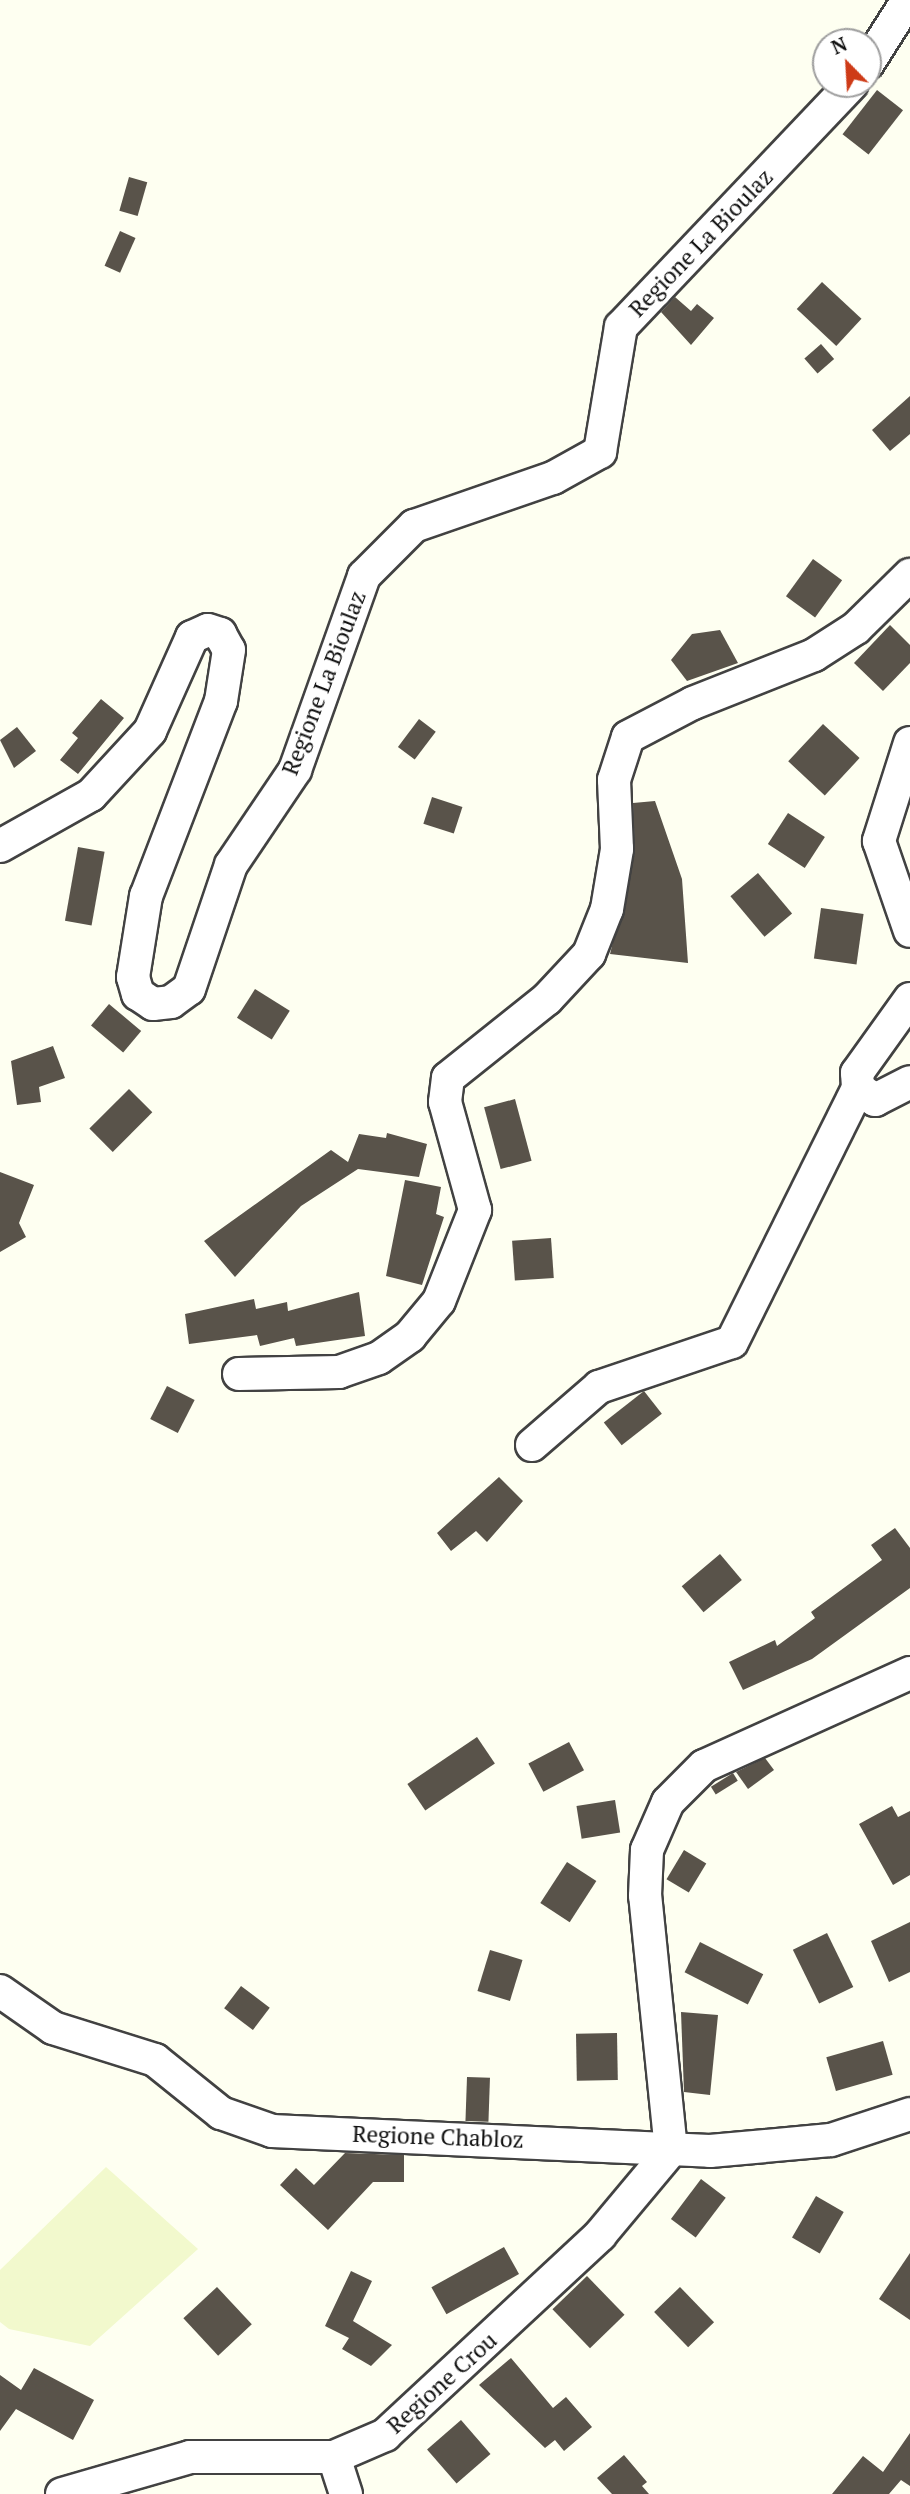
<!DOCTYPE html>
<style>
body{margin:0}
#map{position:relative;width:910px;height:2494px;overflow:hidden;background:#fefff1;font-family:"PT Serif",serif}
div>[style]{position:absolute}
.farmland>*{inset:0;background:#f2f9cd}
.building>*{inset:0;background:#59534a;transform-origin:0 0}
.roads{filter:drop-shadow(2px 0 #424242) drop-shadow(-2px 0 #424242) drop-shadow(0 2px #424242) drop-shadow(0 -2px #424242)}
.minor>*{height:32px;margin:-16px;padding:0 16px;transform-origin:16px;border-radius:16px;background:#fff}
span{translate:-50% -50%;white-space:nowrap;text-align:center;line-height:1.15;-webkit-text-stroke:7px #fff;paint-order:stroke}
.street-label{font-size:23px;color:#0f0f0f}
.north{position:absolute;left:812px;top:28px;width:70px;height:70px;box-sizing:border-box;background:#fff;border:2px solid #9f9f9f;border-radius:50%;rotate:336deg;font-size:19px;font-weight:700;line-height:28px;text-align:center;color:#0f0f0f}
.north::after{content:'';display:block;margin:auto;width:24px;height:32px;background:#ce3b17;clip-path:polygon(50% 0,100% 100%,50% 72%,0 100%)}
</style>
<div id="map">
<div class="farmland">
<div style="clip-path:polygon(106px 2167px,198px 2249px,90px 2346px,9px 2329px,0 2322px,0 2270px)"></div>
</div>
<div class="building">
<div style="left:877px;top:90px;width:33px;height:56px;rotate:38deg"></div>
<div style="left:129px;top:177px;width:19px;height:35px;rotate:16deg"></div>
<div style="left:120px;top:231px;width:17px;height:38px;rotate:24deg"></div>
<div style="left:822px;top:282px;width:54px;height:37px;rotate:43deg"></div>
<div style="clip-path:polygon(675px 297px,691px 311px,697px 304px,714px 318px,691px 345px,661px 312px)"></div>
<div style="left:821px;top:344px;width:20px;height:22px;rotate:49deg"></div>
<div style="clip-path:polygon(910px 396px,910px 434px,890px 451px,872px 430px)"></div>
<div style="left:813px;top:559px;width:36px;height:46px;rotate:36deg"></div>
<div style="clip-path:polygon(890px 625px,910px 645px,910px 663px,883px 691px,854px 663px)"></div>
<div style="clip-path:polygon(720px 630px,738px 663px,687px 681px,671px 660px,692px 634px)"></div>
<div style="clip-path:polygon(101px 699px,124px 718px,78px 774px,60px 760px,78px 738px,72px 733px)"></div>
<div style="left:419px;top:719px;width:21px;height:35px;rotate:37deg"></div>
<div style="left:823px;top:724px;width:50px;height:51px;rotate:43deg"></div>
<div style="clip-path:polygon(17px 727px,36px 751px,14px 768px,0 740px)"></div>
<div style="left:432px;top:797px;width:32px;height:28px;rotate:18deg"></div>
<div style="clip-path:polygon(655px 801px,682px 879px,688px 963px,610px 954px,635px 852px,633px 803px)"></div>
<div style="left:788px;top:813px;width:44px;height:37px;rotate:33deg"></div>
<div style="left:78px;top:847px;width:27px;height:75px;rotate:10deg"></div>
<div style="left:758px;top:873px;width:53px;height:36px;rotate:50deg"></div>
<div style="left:821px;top:908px;width:43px;height:51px;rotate:8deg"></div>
<div style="left:255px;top:989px;width:41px;height:34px;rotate:32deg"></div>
<div style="left:109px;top:1004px;width:42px;height:28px;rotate:40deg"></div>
<div style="clip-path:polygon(53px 1046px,65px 1078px,39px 1087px,41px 1102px,17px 1105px,11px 1061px)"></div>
<div style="left:129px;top:1089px;width:33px;height:56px;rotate:45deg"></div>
<div style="left:515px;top:1099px;width:64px;height:32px;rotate:75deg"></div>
<div style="clip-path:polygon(387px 1133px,427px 1144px,419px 1177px,358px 1169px,301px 1206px,235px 1277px,204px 1241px,331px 1150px,348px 1162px,359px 1134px,386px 1138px)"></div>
<div style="clip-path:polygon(0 1172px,34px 1185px,19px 1223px,26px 1237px,0 1252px)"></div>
<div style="clip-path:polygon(405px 1180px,441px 1187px,436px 1214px,444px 1217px,422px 1285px,386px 1276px)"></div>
<div style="left:551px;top:1238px;width:40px;height:39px;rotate:86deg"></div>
<div style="clip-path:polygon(359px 1292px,365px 1336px,296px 1346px,294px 1338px,260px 1346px,257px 1335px,189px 1344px,185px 1314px,254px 1299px,256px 1309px,287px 1302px,288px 1311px)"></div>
<div style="left:167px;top:1386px;width:31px;height:37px;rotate:27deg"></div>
<div style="left:644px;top:1391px;width:29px;height:51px;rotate:52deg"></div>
<div style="clip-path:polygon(499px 1477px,523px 1501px,487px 1542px,476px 1531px,451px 1551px,437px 1533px)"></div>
<div style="clip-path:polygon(895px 1528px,910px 1548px,910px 1588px,812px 1659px,743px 1690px,729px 1662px,775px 1640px,777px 1646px,815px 1618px,811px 1612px,882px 1560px,871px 1545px)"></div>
<div style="left:720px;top:1554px;width:34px;height:50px;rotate:50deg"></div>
<div style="left:477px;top:1737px;width:32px;height:84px;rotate:56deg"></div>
<div style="left:569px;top:1742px;width:32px;height:46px;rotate:62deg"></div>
<div style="clip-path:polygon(765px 1758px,774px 1770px,748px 1789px,736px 1772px)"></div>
<div style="left:733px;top:1773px;width:9px;height:26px;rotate:58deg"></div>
<div style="left:615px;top:1800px;width:33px;height:39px;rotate:81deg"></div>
<div style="clip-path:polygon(892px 1806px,898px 1817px,910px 1811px,910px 1875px,893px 1885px,859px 1824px)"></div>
<div style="left:684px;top:1850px;width:26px;height:34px;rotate:31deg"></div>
<div style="left:567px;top:1862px;width:35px;height:49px;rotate:33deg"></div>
<div style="clip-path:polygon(910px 1922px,910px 1972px,889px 1982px,871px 1941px)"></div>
<div style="left:827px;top:1933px;width:60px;height:38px;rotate:64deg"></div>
<div style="left:700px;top:1942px;width:71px;height:34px;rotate:27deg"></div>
<div style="left:490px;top:1950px;width:34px;height:43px;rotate:17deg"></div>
<div style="left:241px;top:1986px;width:36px;height:28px;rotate:37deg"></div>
<div style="clip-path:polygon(681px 2012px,718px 2015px,710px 2095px,684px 2092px)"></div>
<div style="left:617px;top:2033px;width:47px;height:41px;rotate:89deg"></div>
<div style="left:883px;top:2041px;width:35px;height:59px;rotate:74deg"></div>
<div style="left:467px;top:2077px;width:23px;height:44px;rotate:2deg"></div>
<div style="clip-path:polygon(345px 2153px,404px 2155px,404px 2182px,373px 2182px,328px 2230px,280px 2185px,296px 2168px,314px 2185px)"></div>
<div style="left:701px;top:2179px;width:31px;height:50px;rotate:37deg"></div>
<div style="left:816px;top:2196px;width:32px;height:48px;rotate:30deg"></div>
<div style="left:504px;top:2247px;width:31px;height:83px;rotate:61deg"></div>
<div style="clip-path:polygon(910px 2253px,910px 2320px,879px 2299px)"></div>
<div style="clip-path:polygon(351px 2271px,372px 2281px,353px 2321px,392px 2345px,371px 2366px,342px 2349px,349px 2338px,325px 2326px)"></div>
<div style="left:587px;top:2276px;width:54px;height:48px;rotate:46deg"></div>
<div style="left:217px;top:2287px;width:51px;height:46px;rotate:47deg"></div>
<div style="left:680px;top:2287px;width:49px;height:36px;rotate:46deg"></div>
<div style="clip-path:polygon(511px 2358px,553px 2408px,566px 2397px,592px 2427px,564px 2451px,555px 2440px,545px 2448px,479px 2385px)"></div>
<div style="clip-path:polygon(34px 2368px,94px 2400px,73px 2440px,16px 2409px,0 2431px,0 2375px,21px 2390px)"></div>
<div style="left:461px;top:2420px;width:45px;height:45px;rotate:49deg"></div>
<div style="clip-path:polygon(910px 2433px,910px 2486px,901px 2480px,889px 2494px,832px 2494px,863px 2456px,883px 2472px)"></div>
<div style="clip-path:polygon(624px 2455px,647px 2482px,642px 2486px,649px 2494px,612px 2494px,597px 2478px)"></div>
</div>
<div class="roads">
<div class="minor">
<div style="left:868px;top:63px;width:75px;rotate:-57.6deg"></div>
<div style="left:910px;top:743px;width:103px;rotate:107.6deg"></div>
<div style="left:879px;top:841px;width:95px;rotate:71deg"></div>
<div style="left:0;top:846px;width:104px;rotate:-29.3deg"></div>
<div style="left:91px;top:795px;width:87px;rotate:-47.3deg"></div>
<div style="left:150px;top:731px;width:103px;rotate:-65.9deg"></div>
<div style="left:192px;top:637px;width:17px;rotate:-24deg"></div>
<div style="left:208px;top:630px;width:13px;rotate:18deg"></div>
<div style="left:220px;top:634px;width:18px;rotate:61deg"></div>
<div style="left:229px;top:650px;width:52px;rotate:98.9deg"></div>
<div style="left:221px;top:701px;width:209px;rotate:111deg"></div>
<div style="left:146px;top:896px;width:82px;rotate:99.1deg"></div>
<div style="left:133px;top:977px;width:18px;rotate:74deg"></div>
<div style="left:138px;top:994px;width:18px;rotate:34deg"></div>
<div style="left:153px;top:1004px;width:18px;rotate:-6deg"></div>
<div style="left:171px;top:1002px;width:22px;rotate:-36deg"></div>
<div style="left:189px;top:989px;width:131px;rotate:-71.3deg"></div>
<div style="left:231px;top:865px;width:115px;rotate:-56deg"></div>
<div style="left:295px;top:770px;width:206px;rotate:-70.4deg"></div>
<div style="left:364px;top:576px;width:71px;rotate:-45deg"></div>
<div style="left:414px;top:526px;width:147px;rotate:-19.1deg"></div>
<div style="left:553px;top:478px;width:54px;rotate:-29deg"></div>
<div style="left:600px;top:452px;width:127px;rotate:-80.5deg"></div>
<div style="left:621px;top:327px;width:335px;rotate:-46.5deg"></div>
<div style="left:910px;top:999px;width:91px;rotate:125.6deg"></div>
<div style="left:857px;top:1073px;width:15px;rotate:86deg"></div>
<div style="left:858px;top:1088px;width:21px;rotate:35deg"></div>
<div style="left:875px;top:1100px;width:39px;rotate:-27deg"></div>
<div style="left:239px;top:1374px;width:100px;rotate:-1.1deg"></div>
<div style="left:339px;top:1372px;width:42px;rotate:-19.3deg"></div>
<div style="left:379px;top:1358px;width:38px;rotate:-35deg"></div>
<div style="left:410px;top:1336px;width:45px;rotate:-50.4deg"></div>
<div style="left:439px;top:1301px;width:98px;rotate:-68.4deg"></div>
<div style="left:475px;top:1210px;width:112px;rotate:-105.5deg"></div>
<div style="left:445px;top:1102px;width:24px;rotate:-83deg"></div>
<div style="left:448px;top:1078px;width:127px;rotate:-38.6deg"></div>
<div style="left:547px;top:999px;width:62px;rotate:-47deg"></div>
<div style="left:589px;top:954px;width:48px;rotate:-68.2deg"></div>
<div style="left:607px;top:909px;width:61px;rotate:-80.5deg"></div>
<div style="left:617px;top:849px;width:69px;rotate:-92.5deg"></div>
<div style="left:614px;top:780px;width:45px;rotate:-72deg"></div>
<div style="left:628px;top:737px;width:73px;rotate:-27.6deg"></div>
<div style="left:693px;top:703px;width:130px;rotate:-21.6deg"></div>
<div style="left:814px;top:655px;width:50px;rotate:-32.7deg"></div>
<div style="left:856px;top:628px;width:76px;rotate:-44.5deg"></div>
<div style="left:532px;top:1445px;width:89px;rotate:-40.9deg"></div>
<div style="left:599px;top:1387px;width:140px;rotate:-18.7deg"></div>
<div style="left:732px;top:1342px;width:284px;rotate:-63.6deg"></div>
<div style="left:0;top:1991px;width:65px;rotate:34.9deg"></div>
<div style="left:53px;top:2028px;width:107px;rotate:17.4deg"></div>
<div style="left:155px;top:2060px;width:85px;rotate:38.8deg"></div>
<div style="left:221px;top:2113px;width:54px;rotate:19.4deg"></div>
<div style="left:272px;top:2131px;width:438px;rotate:2.6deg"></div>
<div style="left:710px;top:2151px;width:121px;rotate:-5.2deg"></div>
<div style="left:831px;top:2140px;width:83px;rotate:-18.2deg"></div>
<div style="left:671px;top:2150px;width:255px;rotate:-95.8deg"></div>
<div style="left:645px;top:1896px;width:46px;rotate:-87.5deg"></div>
<div style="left:647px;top:1850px;width:52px;rotate:-66.4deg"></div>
<div style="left:668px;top:1802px;width:51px;rotate:-45deg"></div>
<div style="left:704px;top:1766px;width:226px;rotate:-24.3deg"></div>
<div style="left:334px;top:2457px;width:39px;rotate:72deg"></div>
<div style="left:62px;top:2494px;width:133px;rotate:-16.1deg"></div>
<div style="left:190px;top:2457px;width:144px"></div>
<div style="left:334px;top:2457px;width:56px;rotate:-23.3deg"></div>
<div style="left:385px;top:2435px;width:294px;rotate:-42.9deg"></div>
<div style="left:600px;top:2235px;width:111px;rotate:-50.1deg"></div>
</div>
</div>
<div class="street-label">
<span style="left:701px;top:243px;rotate:-46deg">Regione La Bioulaz</span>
<span style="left:324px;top:683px;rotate:-69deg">Regione La Bioulaz</span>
<span style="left:438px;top:2137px;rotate:2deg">Regione Chabloz</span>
<span style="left:442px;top:2383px;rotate:-42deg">Regione Crou</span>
</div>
<div class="north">N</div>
</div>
